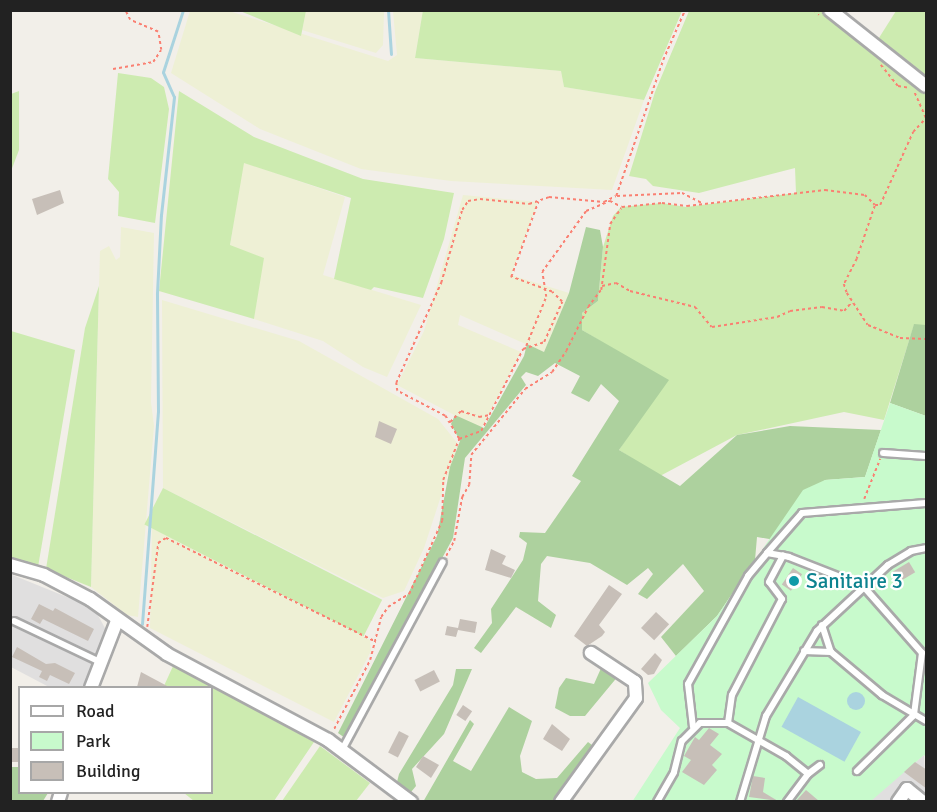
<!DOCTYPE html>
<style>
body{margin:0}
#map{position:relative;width:937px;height:812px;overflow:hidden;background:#f2efe9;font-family:Signika,sans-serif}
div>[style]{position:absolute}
.residential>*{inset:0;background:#e0dfdf}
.farmland>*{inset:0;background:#eef0d5}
.grass>*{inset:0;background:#cdebb0;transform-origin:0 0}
.forest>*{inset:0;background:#add19e}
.park>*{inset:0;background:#c8facc}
.water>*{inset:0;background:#aad3df;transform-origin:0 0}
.round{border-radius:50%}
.stream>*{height:3px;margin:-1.5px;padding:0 1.5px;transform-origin:1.5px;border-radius:1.5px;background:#aad3df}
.building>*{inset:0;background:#c7bfb8;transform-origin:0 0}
.path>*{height:1.5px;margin-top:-0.75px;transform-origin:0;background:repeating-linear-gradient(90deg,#fa8072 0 3px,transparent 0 6px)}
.roads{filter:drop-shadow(2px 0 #a9a9a9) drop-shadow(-2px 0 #a9a9a9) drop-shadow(0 2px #a9a9a9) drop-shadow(0 -2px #a9a9a9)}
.lane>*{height:6px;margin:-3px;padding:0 3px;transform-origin:3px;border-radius:3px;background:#fff}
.street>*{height:12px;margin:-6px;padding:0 6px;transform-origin:6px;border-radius:6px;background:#fff}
.dots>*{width:16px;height:16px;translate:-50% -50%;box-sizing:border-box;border:3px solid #fff;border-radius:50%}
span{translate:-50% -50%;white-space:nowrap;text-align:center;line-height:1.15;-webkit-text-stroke:4.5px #fff;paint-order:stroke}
.culture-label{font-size:21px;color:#0d838f}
.left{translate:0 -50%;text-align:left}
.frame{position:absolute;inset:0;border:12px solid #222;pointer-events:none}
.legend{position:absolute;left:18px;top:686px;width:195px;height:108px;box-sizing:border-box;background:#fff;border:2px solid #a7a7a7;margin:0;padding:8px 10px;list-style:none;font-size:18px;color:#222}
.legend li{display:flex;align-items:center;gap:12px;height:30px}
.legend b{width:30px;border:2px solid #a7a7a7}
</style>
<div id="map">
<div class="residential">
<div style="clip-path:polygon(10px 574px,94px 608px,106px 630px,86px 687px,49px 687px,11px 667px)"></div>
<div style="clip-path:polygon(924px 755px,926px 801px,868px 802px)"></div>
</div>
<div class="farmland">
<div style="clip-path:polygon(190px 11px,229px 11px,388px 61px,397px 55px,393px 11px,423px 11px,415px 58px,561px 71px,564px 87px,644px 100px,612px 190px,451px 181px,361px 169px,260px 129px,171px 73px)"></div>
<div style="clip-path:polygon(306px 11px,384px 11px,383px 45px,376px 53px,302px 30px)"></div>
<div style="clip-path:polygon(243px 162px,345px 197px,323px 275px,421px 305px,387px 377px,363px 367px,323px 341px,254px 319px,263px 258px,230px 246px)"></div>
<div style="clip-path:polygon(463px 195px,538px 202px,511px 275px,569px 293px,544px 352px,460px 315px,458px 325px,521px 352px,481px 429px,397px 385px,424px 331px)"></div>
<div style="clip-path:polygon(121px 227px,154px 233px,151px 402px,154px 426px,138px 617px,127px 615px,91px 587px,100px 251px,109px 246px,116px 260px,120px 257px)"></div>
<div style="clip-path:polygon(162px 300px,299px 341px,438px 419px,458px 444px,424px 548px,404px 591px,383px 598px,163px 488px)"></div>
<div style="clip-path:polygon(152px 528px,370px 640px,371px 651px,334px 722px,150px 628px)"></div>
</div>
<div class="grass">
<div style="clip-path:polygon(423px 10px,682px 10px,682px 11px,644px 100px,564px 87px,561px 71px,415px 58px)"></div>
<div style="clip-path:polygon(240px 11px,306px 10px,306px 11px,301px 36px)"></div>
<div style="clip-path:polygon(689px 11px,823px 11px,926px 92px,926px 325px,914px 325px,884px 420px,844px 412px,737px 435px,660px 476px,619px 450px,664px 380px,582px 330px,582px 313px,598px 301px,603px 247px,613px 216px,621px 207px,662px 203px,686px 207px,796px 193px,795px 168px,699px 193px,653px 186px,646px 179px,629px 176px,655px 92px)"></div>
<div style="clip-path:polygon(896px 11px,926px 11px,926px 80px,877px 41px)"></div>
<div style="clip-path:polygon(118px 73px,151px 78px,164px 87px,169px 109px,155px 223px,118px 216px,119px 192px,108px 179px)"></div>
<div style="clip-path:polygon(19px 91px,19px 150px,11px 171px,11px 94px)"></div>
<div style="clip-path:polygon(179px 91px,254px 137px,363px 179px,454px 193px,444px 239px,423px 298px,374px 287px,371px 290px,334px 279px,351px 198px,244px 163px,230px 245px,264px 258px,254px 319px,159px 291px)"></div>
<div style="clip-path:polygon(99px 286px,91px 587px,46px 569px,85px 328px)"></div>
<div style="clip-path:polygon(11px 331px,75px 350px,38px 567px,11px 558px)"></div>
<div style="left:163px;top:488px;width:246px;height:41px;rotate:27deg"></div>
<div style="clip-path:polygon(174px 664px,314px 742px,274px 801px,194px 801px,184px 793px,212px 792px,212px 688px,163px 688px)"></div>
<div style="clip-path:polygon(320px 746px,370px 783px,356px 801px,282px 801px)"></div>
</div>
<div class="forest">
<div style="clip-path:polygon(586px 227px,600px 230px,603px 247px,598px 301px,582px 313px,582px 330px,669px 380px,619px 450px,680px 486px,737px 435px,790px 426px,881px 430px,865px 477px,825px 480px,775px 540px,757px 537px,755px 560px,717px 616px,676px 656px,661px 637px,704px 591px,683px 564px,647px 599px,638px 594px,653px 574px,648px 568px,627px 585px,590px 563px,547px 556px,541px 564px,538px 601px,556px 615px,551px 628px,516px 607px,481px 653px,474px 648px,492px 623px,491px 609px,523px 560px,527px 543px,519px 537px,520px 532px,545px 533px,581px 481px,572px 476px,619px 401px,601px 384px,589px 402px,571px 393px,580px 376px,555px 363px,538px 376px,526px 372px,521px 377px,526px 385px,465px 458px,453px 538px,345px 738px,338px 733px,437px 536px,450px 467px,460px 441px,451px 424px,455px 415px,484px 428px,524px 356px,527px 344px,544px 352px,569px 293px)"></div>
<div style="clip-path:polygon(914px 324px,926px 325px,926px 416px,890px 403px)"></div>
<div style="clip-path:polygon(602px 666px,619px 675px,585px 716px,570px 716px,555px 708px,559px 688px,566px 678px,594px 684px)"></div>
<div style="clip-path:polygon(456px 669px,472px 669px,444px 734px,412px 769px,416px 786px,411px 792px,397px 782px,399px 774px,453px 685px)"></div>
<div style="clip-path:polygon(509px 707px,532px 721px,520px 756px,522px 772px,536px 779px,557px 778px,588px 742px,596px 748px,558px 801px,423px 802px,470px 720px,474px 724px,453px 761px,471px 771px)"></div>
<div style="clip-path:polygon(11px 767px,19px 767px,20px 792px,48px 793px,43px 801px,11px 801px)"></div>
</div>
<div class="park">
<div style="clip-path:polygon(890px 403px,926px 416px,926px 757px,924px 755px,871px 801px,632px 802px,680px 728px,661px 710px,648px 683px,717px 616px,803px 490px,825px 480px,865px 477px)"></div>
</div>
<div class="water">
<div class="round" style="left:847px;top:692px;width:18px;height:18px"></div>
<div style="left:798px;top:697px;width:72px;height:34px;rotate:29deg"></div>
</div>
<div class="stream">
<div style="left:388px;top:10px;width:44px;rotate:86.1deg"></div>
<div style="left:142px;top:624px;width:214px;rotate:-85.7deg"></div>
<div style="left:158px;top:411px;width:118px;rotate:-90.5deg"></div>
<div style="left:157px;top:293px;width:78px;rotate:-87.1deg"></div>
<div style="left:161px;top:215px;width:119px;rotate:-83.7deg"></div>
<div style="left:174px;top:97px;width:27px;rotate:-114deg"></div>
<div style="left:163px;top:72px;width:65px;rotate:-72.1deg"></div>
</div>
<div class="building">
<div style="clip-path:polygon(60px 190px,64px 203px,37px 215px,32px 199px)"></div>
<div style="clip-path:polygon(379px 421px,397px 429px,391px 444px,375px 437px)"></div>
<div style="clip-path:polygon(491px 549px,506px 556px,502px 564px,515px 570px,511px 578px,485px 570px)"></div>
<div style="left:909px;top:562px;width:12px;height:20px;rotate:59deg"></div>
<div style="left:793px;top:568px;width:11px;height:20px;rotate:34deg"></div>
<div style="clip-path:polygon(609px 585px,622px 594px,599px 625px,605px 632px,602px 636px,587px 646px,574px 636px)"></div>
<div style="clip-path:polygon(39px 604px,53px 611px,55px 608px,94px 629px,88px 641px,43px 619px,40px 624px,31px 619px)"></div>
<div style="left:656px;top:612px;width:18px;height:22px;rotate:43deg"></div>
<div style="clip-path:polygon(460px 619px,477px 622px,475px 633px,458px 630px,456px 637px,445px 635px,447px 626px,458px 628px)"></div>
<div style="clip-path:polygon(17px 647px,46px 664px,55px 663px,75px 673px,69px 684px,50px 675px,47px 681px,39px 677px,42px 671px,12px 657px)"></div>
<div style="clip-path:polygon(655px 653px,662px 660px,654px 674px,648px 675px,641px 669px)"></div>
<div style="left:434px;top:670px;width:13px;height:22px;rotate:63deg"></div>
<div style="clip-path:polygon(141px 672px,169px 687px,137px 687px)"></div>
<div style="left:463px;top:705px;width:11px;height:12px;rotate:34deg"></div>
<div style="clip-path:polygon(552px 724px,570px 739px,562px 751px,543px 739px)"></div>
<div style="clip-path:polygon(709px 728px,719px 734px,710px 745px,722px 754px,712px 765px,717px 770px,704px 785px,682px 772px,691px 760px,684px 756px,695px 737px,699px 740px)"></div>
<div style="left:399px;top:731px;width:11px;height:24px;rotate:27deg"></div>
<div style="left:10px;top:748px;width:10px;height:14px"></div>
<div style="clip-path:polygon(423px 756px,439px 765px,431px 778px,416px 767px)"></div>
<div style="clip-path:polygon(915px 762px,927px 770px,927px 789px,904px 772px)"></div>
<div style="clip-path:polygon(753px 776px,765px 778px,763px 792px,778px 801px,749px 797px)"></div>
<div style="clip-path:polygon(806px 790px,819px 801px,796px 801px)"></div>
</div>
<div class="path">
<div style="left:814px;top:10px;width:7px;rotate:45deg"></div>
<div style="left:881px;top:65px;width:27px;rotate:51deg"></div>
<div style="left:898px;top:86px;width:12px;rotate:9deg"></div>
<div style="left:113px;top:69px;width:41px;rotate:-9.9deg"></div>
<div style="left:153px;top:62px;width:14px;rotate:-56deg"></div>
<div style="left:161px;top:50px;width:18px;rotate:-99deg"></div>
<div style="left:158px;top:32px;width:30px;rotate:-157deg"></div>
<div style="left:130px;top:20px;width:11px;rotate:-117deg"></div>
<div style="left:915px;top:93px;width:27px;rotate:66deg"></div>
<div style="left:617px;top:196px;width:65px;rotate:-2.6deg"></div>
<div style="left:682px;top:193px;width:22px;rotate:27deg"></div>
<div style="left:875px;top:206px;width:56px;rotate:108.8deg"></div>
<div style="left:857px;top:259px;width:28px;rotate:117deg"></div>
<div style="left:844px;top:284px;width:9px;rotate:72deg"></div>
<div style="left:847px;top:293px;width:38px;rotate:57deg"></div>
<div style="left:868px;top:325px;width:35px;rotate:22deg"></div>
<div style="left:900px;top:338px;width:26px;rotate:2deg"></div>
<div style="left:602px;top:286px;width:14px;rotate:-12deg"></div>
<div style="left:616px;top:283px;width:16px;rotate:30deg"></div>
<div style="left:630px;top:291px;width:67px;rotate:13.8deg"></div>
<div style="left:695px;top:307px;width:26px;rotate:50deg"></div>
<div style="left:712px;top:327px;width:66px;rotate:-8.7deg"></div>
<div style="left:777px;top:317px;width:14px;rotate:-25deg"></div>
<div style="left:790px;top:311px;width:32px;rotate:-7deg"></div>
<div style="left:822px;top:307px;width:22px;rotate:10deg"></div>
<div style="left:844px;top:311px;width:11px;rotate:-49deg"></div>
<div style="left:526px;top:346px;width:53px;rotate:-67.8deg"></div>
<div style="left:546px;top:297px;width:25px;rotate:-99deg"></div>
<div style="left:542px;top:272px;width:75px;rotate:-54.2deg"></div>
<div style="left:586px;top:211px;width:26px;rotate:-23deg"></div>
<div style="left:610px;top:201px;width:13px;rotate:27deg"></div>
<div style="left:622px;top:207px;width:40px;rotate:-5.7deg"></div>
<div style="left:662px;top:203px;width:25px;rotate:7deg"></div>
<div style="left:687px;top:206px;width:139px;rotate:-6.6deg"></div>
<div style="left:825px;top:190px;width:40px;rotate:7.1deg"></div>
<div style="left:865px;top:195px;width:14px;rotate:45deg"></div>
<div style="left:875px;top:205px;width:5px"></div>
<div style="left:880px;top:205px;width:80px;rotate:-65.7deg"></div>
<div style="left:913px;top:132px;width:19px;rotate:-47deg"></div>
<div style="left:450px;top:422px;width:16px;rotate:-45deg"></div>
<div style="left:461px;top:411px;width:19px;rotate:18deg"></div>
<div style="left:479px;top:417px;width:11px;rotate:-10deg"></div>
<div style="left:459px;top:439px;width:23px;rotate:-20deg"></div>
<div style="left:481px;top:431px;width:92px;rotate:-62.9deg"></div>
<div style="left:523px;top:349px;width:22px;rotate:-18deg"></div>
<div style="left:544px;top:342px;width:44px;rotate:-65.8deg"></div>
<div style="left:562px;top:302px;width:14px;rotate:-135deg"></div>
<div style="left:552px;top:292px;width:44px;rotate:-159.9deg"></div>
<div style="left:511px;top:277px;width:80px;rotate:-70.2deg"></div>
<div style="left:864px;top:499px;width:43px;rotate:-68.2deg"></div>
<div style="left:446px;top:556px;width:17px;rotate:-62deg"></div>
<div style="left:454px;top:541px;width:45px;rotate:-79.7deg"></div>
<div style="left:462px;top:497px;width:14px;rotate:-60deg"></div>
<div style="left:469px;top:485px;width:30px;rotate:-86deg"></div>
<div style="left:471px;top:455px;width:85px;rotate:-50.7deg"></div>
<div style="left:525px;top:389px;width:32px;rotate:-32deg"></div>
<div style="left:552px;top:372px;width:25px;rotate:-56deg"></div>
<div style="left:566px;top:351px;width:49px;rotate:-63.4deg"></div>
<div style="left:588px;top:307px;width:21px;rotate:-53deg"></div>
<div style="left:601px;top:290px;width:67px;rotate:-82.2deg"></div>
<div style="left:610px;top:224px;width:19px;rotate:-55deg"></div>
<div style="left:147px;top:627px;width:85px;rotate:-82.5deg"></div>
<div style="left:158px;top:543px;width:9px;rotate:-32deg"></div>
<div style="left:166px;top:538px;width:232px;rotate:26.3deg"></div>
<div style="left:334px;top:729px;width:78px;rotate:-62.4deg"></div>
<div style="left:370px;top:660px;width:44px;rotate:-75.7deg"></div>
<div style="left:381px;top:617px;width:12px;rotate:-55deg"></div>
<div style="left:388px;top:607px;width:25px;rotate:-32deg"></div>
<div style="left:409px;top:594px;width:80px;rotate:-65.7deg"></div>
<div style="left:442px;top:521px;width:41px;rotate:-88.6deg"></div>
<div style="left:443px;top:480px;width:44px;rotate:-68.7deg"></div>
<div style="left:459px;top:439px;width:27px;rotate:-121deg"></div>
<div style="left:445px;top:416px;width:54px;rotate:-152.5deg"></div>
<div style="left:397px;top:391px;width:8px;rotate:-97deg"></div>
<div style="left:396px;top:383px;width:110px;rotate:-65.8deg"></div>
<div style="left:441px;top:283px;width:76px;rotate:-74deg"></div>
<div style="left:462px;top:210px;width:11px;rotate:-56deg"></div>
<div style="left:468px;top:201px;width:12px;rotate:-9deg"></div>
<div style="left:480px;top:199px;width:49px;rotate:5.8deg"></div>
<div style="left:529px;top:204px;width:21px;rotate:-19deg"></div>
<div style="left:549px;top:197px;width:55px;rotate:5.2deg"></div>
<div style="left:604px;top:202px;width:13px;rotate:-27deg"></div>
<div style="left:616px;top:196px;width:144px;rotate:-70.9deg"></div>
<div style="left:663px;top:60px;width:55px;rotate:-66.3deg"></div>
</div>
<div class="roads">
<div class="lane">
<div style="left:883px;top:453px;width:43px;rotate:4deg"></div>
<div style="left:767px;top:553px;width:53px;rotate:-48.8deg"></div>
<div style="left:802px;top:513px;width:124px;rotate:-4.6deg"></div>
<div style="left:14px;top:621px;width:95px;rotate:25.5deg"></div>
<div style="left:822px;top:625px;width:28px;rotate:72deg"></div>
<div style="left:831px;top:652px;width:67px;rotate:40.1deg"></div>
<div style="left:882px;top:695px;width:51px;rotate:30.6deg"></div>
<div style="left:804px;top:651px;width:27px;rotate:2deg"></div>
<div style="left:728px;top:723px;width:28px;rotate:-82deg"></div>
<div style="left:732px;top:695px;width:108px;rotate:-62.5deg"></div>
<div style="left:782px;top:599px;width:21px;rotate:-127deg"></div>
<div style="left:769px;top:582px;width:30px;rotate:-62deg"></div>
<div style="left:693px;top:727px;width:43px;rotate:-96.6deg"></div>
<div style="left:688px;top:684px;width:124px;rotate:-60.9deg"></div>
<div style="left:748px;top:576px;width:30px;rotate:-50deg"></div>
<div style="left:767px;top:553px;width:22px;rotate:10deg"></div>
<div style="left:789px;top:557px;width:79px;rotate:21.4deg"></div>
<div style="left:863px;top:586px;width:89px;rotate:48.6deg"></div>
<div style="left:922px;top:653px;width:63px;rotate:97.4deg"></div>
<div style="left:914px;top:715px;width:80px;rotate:135.5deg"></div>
<div style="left:342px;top:750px;width:213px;rotate:-61.8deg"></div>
<div style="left:657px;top:802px;width:34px;rotate:-60deg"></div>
<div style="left:674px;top:772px;width:32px;rotate:-76deg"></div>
<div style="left:682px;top:741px;width:25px;rotate:-45deg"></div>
<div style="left:700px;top:723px;width:28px"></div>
<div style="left:728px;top:723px;width:67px;rotate:29.6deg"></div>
<div style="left:786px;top:756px;width:28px;rotate:39deg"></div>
<div style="left:740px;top:802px;width:90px;rotate:-73.2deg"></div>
<div style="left:766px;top:716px;width:99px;rotate:-59deg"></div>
<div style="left:817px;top:631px;width:97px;rotate:-42.9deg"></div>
<div style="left:888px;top:565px;width:27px;rotate:-31deg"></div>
<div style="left:911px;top:551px;width:15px;rotate:-11deg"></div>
<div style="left:787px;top:802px;width:35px;rotate:-53deg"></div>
<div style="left:808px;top:774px;width:15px;rotate:-37deg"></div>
</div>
<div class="street">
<div style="left:830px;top:10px;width:122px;rotate:38.4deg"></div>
<div style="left:10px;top:565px;width:35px;rotate:16deg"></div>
<div style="left:44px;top:575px;width:52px;rotate:27.6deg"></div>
<div style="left:90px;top:599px;width:95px;rotate:35.5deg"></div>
<div style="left:167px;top:654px;width:183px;rotate:28.1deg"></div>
<div style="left:328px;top:740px;width:104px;rotate:36.8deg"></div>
<div style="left:91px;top:688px;width:72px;rotate:-68.8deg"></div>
<div style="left:58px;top:802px;width:10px;rotate:-73deg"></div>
<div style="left:561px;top:802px;width:128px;rotate:-54.2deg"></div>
<div style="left:636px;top:698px;width:16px;rotate:-94deg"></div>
<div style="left:635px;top:682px;width:53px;rotate:-146.6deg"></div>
<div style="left:898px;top:802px;width:16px;rotate:-55deg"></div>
<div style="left:907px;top:789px;width:21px;rotate:39deg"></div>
</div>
</div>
<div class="dots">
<div style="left:794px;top:581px;background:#0f9aa8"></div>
</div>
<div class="culture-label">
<span class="left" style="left:806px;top:581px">Sanitaire 3</span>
</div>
<div class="frame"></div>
<ul class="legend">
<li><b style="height:8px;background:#fff"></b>Road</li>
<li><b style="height:16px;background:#c8facc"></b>Park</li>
<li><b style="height:16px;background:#c7bfb8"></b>Building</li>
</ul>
</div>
